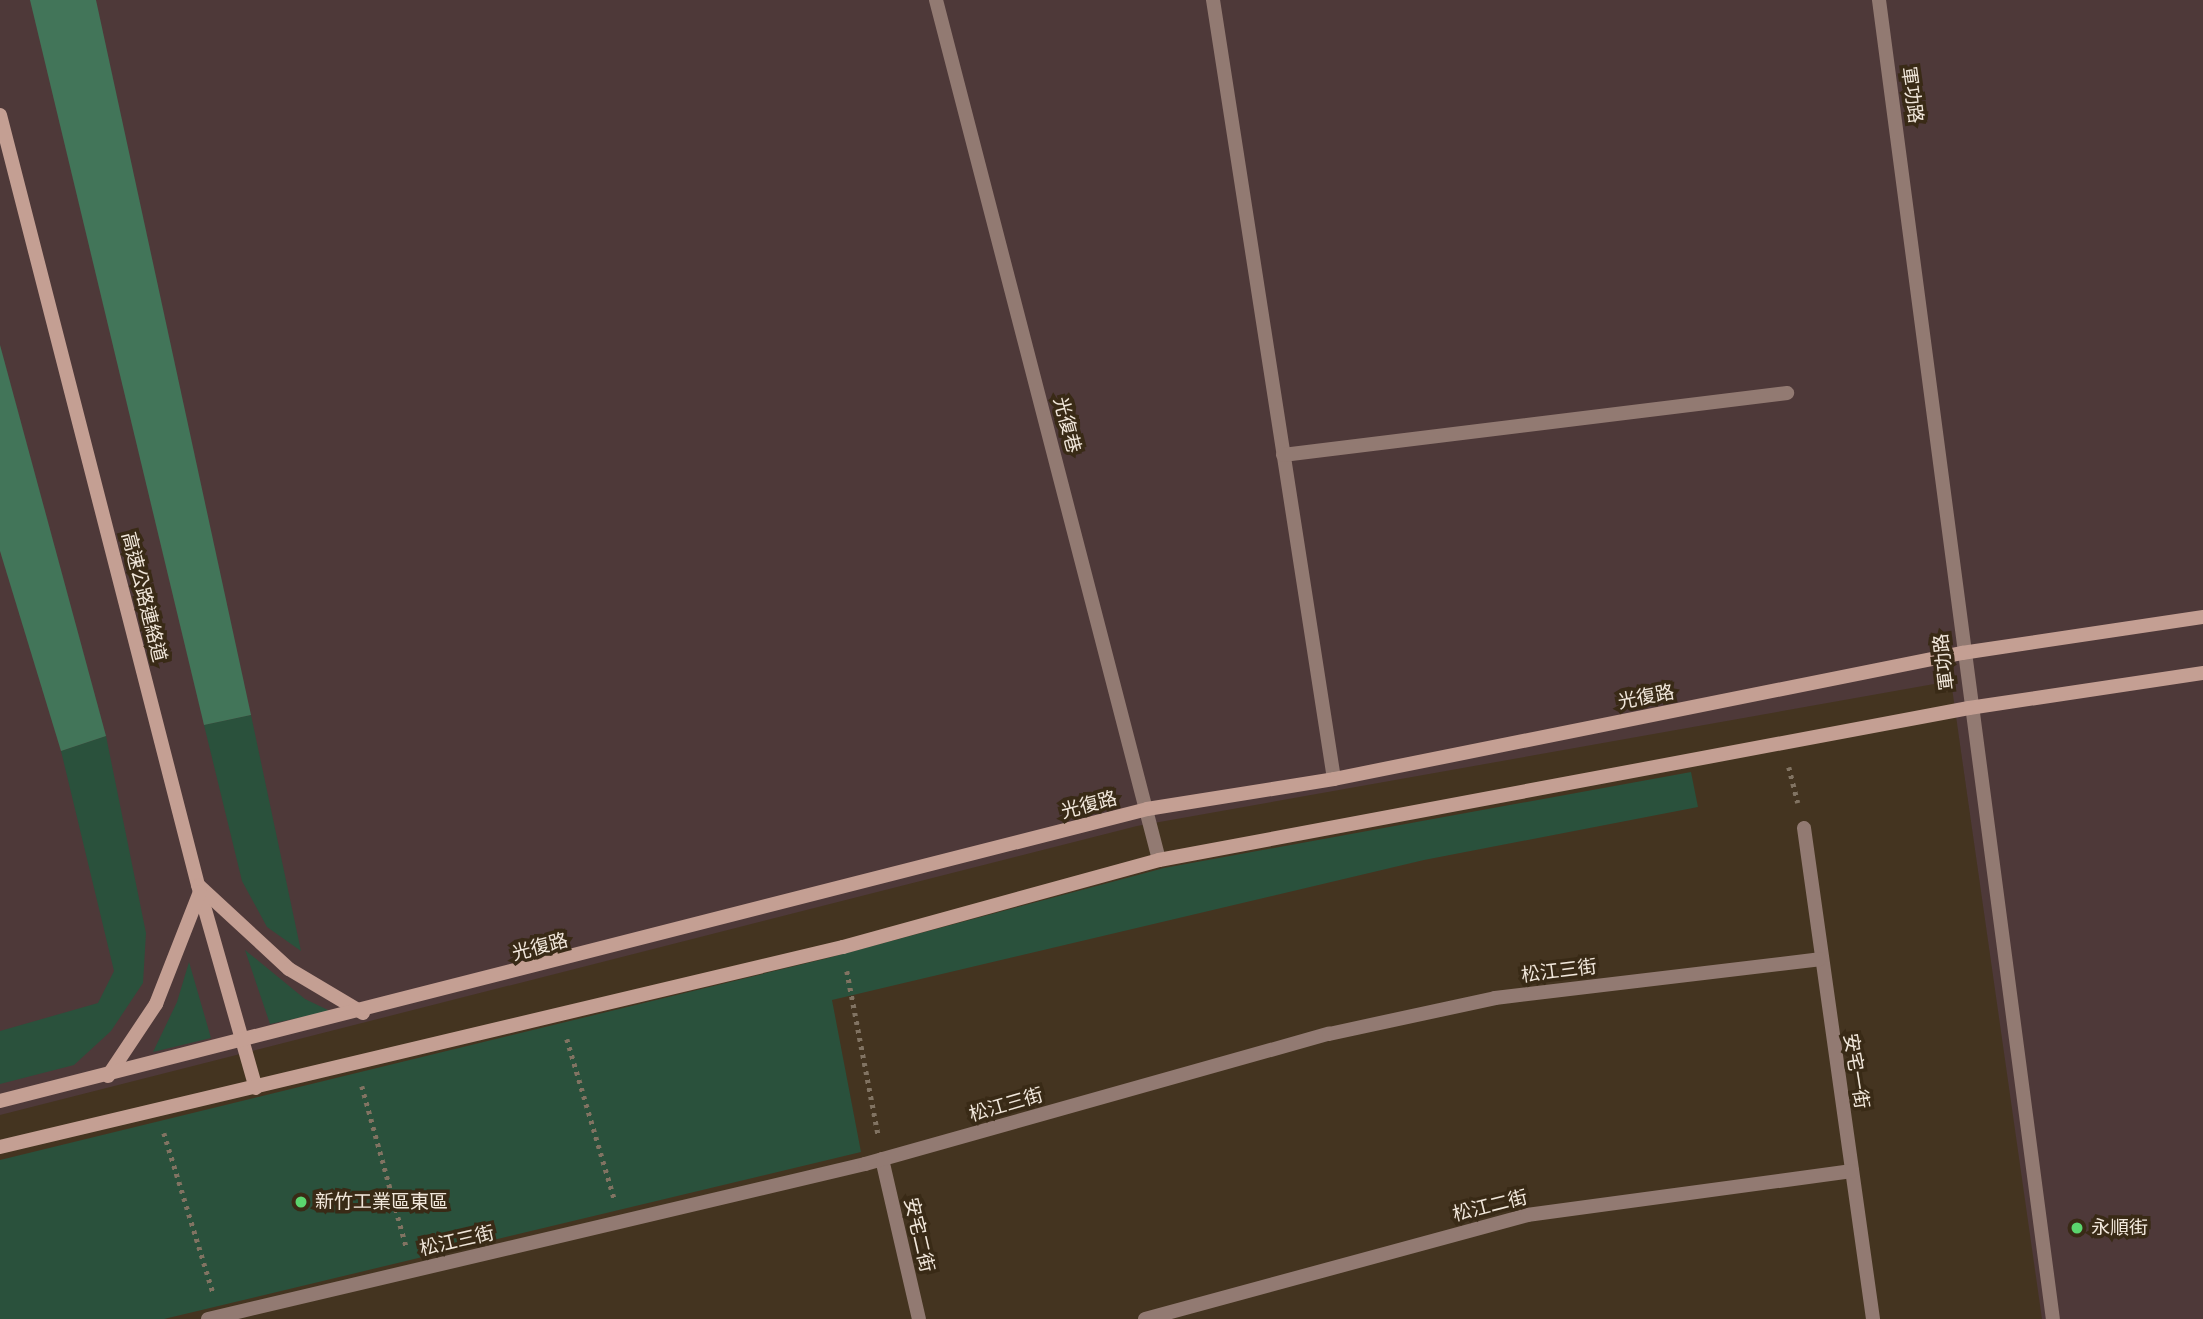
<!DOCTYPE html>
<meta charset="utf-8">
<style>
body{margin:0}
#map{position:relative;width:2203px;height:1319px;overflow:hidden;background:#443420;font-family:Manrope,"Noto Sans TC",sans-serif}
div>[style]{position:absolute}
.industrial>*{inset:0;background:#4e3939}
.green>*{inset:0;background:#2a513c}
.forest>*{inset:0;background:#427559}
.path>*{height:4.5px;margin-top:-2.25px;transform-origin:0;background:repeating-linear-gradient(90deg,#817362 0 3.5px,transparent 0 8.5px)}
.lane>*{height:14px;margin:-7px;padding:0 7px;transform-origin:7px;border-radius:7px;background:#927a72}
.street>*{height:14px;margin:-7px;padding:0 7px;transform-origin:7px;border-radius:7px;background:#927a72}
.secondary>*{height:14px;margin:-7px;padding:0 7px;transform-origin:7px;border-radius:7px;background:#c49f93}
.dots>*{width:19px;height:19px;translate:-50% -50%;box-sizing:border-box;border:4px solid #392a16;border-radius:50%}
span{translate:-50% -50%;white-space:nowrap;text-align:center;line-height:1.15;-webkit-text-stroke:7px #392a16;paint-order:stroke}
.street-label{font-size:19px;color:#f1e7db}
.poi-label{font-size:19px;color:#f1e7db}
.left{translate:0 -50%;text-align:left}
</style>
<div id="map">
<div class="industrial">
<div style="clip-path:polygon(0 0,2203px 0,2203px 1319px,2042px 1319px,1951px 681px,1137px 826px,0 1115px)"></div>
</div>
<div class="green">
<div style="clip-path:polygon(251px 715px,301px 951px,267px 927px,242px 881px,204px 725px)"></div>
<div style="clip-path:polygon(106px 736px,146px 933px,143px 983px,111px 1031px,74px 1065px,0 1084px,0 1031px,98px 1003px,114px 971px,61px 751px)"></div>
<div style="clip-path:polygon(1691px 772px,1698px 807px,1424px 860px,832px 1000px,861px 1152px,164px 1319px,0 1319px,0 1160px,824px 959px,1164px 868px)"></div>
<div style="clip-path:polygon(245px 950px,305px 999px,330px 1011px,270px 1024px)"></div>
<div style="clip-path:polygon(189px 962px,211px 1038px,153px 1052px,177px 1002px)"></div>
</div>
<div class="forest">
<div style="clip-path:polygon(30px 0,96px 0,251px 715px,204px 725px)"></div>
<div style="clip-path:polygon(0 345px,106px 736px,61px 751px,0 551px)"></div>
</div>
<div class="path">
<div style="left:1789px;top:767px;width:37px;rotate:76deg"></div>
<div style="left:847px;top:971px;width:166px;rotate:79.2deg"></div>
<div style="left:567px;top:1039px;width:166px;rotate:73.5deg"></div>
<div style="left:362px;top:1086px;width:166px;rotate:74.6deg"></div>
<div style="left:164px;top:1133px;width:166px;rotate:72.9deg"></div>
</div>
<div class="lane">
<div style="left:1213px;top:0;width:788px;rotate:81.17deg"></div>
<div style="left:1283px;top:455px;width:508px;rotate:-7.01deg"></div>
</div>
<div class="street">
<div style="left:936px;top:0;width:888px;rotate:75.46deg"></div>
<div style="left:1879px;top:0;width:1330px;rotate:82.49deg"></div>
<div style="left:1804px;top:828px;width:496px;rotate:82deg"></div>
<div style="left:882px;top:1159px;width:164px;rotate:77deg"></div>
<div style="left:208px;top:1319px;width:675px;rotate:-13.27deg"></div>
<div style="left:865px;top:1164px;width:482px;rotate:-15.7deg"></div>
<div style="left:1329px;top:1034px;width:170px;rotate:-12.2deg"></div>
<div style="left:1495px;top:998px;width:327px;rotate:-6.8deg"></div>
<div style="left:1145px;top:1319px;width:396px;rotate:-15.2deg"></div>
<div style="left:1527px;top:1215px;width:328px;rotate:-7.7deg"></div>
</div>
<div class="secondary">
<div style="left:0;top:115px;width:795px;rotate:75.58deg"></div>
<div style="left:198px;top:885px;width:211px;rotate:74.1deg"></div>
<div style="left:199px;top:886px;width:122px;rotate:42.7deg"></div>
<div style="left:289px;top:969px;width:86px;rotate:30.7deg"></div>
<div style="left:108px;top:1076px;width:87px;rotate:-56.3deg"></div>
<div style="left:156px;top:1004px;width:120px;rotate:-68.6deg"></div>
<div style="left:0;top:1101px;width:1184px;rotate:-14.28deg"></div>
<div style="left:1147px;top:809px;width:189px;rotate:-9.1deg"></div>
<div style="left:1334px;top:779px;width:641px;rotate:-11.35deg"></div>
<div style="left:1962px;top:653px;width:244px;rotate:-8.5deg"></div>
<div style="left:0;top:1147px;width:866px;rotate:-13.35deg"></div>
<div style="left:843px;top:947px;width:328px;rotate:-15.4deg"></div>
<div style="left:1159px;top:860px;width:824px;rotate:-10.63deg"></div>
<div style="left:1969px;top:708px;width:237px;rotate:-8.5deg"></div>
</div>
<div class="dots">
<div style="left:301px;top:1202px;background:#5bd56e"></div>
<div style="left:2077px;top:1228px;background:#5bd56e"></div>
</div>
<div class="street-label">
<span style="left:1912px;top:95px;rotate:82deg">軍功路</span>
<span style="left:1067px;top:425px;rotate:75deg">光復巷</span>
<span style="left:144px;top:597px;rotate:76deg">高速公路連絡道</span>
<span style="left:1944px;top:662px;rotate:-97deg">軍功路</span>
<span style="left:1646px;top:697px;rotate:-11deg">光復路</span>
<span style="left:1089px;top:805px;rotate:-15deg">光復路</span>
<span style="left:540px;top:947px;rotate:-15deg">光復路</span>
<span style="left:1559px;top:971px;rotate:-7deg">松江三街</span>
<span style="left:1856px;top:1071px;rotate:81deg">安宅一街</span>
<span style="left:1006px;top:1105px;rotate:-16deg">松江三街</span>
<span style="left:1490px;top:1206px;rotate:-14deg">松江二街</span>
<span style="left:919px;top:1235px;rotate:77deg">安宅二街</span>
<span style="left:457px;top:1241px;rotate:-13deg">松江三街</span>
</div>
<div class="poi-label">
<span class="left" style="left:315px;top:1202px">新竹工業區東區</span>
<span class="left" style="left:2091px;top:1228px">永順街</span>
</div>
</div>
